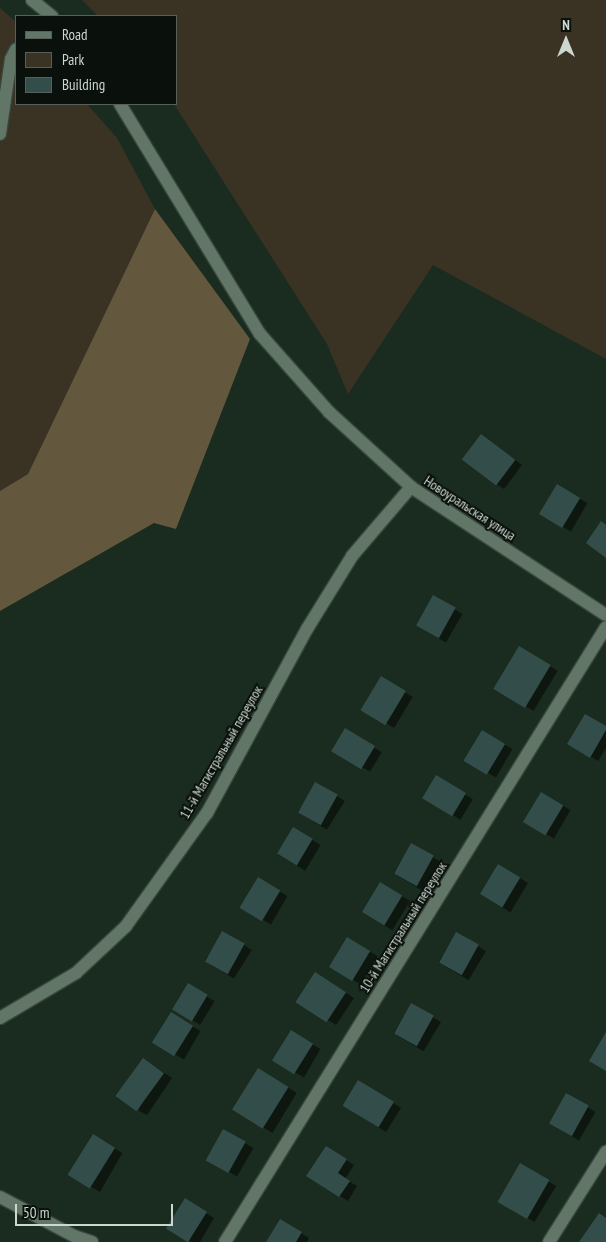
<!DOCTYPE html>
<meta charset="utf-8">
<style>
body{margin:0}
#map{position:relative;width:606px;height:1242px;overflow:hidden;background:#1a2b1f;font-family:"PT Sans Narrow",sans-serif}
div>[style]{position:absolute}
.green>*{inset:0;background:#3a3324}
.forest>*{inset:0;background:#63583d}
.shadow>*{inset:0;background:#0007;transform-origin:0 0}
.building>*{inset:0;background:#334e4a;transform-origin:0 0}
.roads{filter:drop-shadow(1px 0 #38463c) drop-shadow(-1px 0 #38463c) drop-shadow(0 1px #38463c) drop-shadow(0 -1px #38463c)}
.minor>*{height:12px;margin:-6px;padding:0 6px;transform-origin:6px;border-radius:6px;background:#627667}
span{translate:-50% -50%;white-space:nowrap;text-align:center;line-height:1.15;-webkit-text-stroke:4px #0a110c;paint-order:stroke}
.street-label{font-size:14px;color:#ccd7cf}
.legend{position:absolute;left:15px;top:15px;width:162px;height:90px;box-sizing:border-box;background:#0a110c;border:1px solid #58605a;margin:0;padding:6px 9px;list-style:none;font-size:15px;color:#ccd7cf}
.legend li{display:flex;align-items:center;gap:10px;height:25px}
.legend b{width:25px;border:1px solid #58605a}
.north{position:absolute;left:541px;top:15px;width:50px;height:50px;-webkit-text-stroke:4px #0a110c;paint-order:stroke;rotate:0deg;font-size:14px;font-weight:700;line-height:20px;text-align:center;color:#ccd7cf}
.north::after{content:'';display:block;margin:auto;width:18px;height:22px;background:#ccd7cf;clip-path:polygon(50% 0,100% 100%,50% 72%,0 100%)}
.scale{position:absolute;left:15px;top:1204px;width:158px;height:22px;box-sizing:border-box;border:2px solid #ccd7cf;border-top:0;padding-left:6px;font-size:15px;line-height:18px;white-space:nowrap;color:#ccd7cf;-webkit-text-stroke:4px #0a110c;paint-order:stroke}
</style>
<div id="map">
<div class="green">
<div style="clip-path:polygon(82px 0,606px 0,606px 359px,433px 265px,348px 394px,327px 344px,174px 104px,176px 104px,176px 16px,98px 16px)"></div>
<div style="clip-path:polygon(0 8px,16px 22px,16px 104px,87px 104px,117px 138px,155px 209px,28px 474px,0 491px)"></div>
</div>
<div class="forest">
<div style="clip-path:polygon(155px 209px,250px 339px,176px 529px,154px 523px,0 611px,0 491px,28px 474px)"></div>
</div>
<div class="shadow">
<div style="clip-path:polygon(481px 435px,522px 465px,504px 489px,496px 484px)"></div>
<div style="left:558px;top:486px;width:34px;height:33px;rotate:30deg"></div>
<div style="left:433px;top:597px;width:34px;height:33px;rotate:30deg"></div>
<div style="left:520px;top:648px;width:44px;height:47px;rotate:31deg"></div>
<div style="left:381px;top:678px;width:37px;height:36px;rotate:31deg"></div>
<div style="clip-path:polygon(606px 727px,606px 748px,598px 761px,569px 744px)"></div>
<div style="left:345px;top:730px;width:43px;height:23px;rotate:31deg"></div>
<div style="left:483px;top:732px;width:34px;height:33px;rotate:30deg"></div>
<div style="left:436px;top:777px;width:43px;height:24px;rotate:31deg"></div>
<div style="left:316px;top:783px;width:34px;height:34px;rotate:32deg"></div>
<div style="left:541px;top:793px;width:34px;height:33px;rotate:30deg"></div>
<div style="left:294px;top:829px;width:31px;height:30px;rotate:31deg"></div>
<div style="left:411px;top:844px;width:35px;height:34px;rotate:31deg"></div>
<div style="left:498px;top:865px;width:35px;height:34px;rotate:31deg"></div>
<div style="left:258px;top:879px;width:34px;height:33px;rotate:30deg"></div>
<div style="left:380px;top:883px;width:35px;height:34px;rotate:31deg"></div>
<div style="left:223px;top:932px;width:34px;height:34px;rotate:32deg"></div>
<div style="left:456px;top:933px;width:35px;height:34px;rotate:31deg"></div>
<div style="left:348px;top:939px;width:34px;height:33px;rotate:30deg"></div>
<div style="clip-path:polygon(324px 978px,354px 998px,336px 1025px,298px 1001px)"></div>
<div style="left:188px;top:985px;width:31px;height:28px;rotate:31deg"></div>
<div style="left:411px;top:1004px;width:35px;height:34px;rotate:31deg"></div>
<div style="left:171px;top:1014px;width:34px;height:33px;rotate:30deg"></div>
<div style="left:291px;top:1032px;width:34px;height:33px;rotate:30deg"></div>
<div style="clip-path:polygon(151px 1064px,172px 1078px,147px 1115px,139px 1111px)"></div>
<div style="left:259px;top:1070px;width:44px;height:47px;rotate:31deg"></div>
<div style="clip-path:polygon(367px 1086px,401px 1108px,386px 1132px,378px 1127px)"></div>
<div style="left:566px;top:1095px;width:34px;height:33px;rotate:30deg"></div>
<div style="left:224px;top:1131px;width:34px;height:33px;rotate:30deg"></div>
<div style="left:93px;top:1136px;width:34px;height:45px;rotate:30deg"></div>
<div style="clip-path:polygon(334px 1152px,354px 1165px,345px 1179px,357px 1186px,348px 1201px,308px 1176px)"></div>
<div style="left:521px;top:1165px;width:41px;height:42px;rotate:31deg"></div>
<div style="clip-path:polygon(185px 1200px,214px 1218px,200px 1242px,191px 1242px,168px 1228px)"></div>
<div style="clip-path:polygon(280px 1220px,309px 1238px,307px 1242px,267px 1242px)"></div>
</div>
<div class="building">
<div style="left:481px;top:434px;width:43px;height:32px;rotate:37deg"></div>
<div style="left:557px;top:484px;width:27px;height:35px;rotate:31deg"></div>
<div style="clip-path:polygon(601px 521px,606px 525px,606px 558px,586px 543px)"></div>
<div style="left:433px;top:595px;width:26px;height:35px;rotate:29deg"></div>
<div style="left:519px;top:646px;width:37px;height:50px;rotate:31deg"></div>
<div style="left:381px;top:676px;width:29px;height:40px;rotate:31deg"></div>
<div style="clip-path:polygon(585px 714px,606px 726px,606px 730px,590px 758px,567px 744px)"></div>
<div style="left:345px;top:728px;width:35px;height:27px;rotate:31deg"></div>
<div style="left:482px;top:730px;width:27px;height:36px;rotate:31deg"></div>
<div style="left:436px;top:775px;width:35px;height:27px;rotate:31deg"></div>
<div style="left:315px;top:782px;width:26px;height:35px;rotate:29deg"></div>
<div style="left:541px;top:792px;width:26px;height:35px;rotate:31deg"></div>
<div style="left:293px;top:827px;width:23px;height:31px;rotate:31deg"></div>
<div style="left:411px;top:843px;width:26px;height:35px;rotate:29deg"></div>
<div style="left:498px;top:864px;width:26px;height:35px;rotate:31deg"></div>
<div style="left:258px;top:877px;width:26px;height:36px;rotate:31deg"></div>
<div style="left:380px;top:882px;width:26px;height:35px;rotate:31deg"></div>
<div style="left:222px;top:931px;width:26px;height:35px;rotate:29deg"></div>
<div style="left:456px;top:932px;width:26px;height:35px;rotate:29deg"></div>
<div style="left:347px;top:937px;width:27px;height:35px;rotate:31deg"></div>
<div style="left:315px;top:972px;width:37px;height:36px;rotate:33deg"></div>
<div style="left:188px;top:983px;width:23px;height:31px;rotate:31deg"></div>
<div style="left:411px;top:1003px;width:26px;height:35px;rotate:29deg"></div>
<div style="left:171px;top:1012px;width:26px;height:36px;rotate:32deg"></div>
<div style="left:291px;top:1030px;width:26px;height:36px;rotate:32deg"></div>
<div style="clip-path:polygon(606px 1032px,606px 1071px,589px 1061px)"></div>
<div style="left:143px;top:1058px;width:26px;height:47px;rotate:36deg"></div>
<div style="left:258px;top:1068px;width:36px;height:49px;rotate:32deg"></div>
<div style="left:358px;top:1080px;width:42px;height:30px;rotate:31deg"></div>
<div style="left:566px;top:1093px;width:26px;height:35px;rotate:29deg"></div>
<div style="left:223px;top:1129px;width:26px;height:36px;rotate:29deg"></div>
<div style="left:93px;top:1134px;width:26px;height:48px;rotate:32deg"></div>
<div style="clip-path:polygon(326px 1146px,347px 1159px,338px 1173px,350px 1181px,339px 1197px,306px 1176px)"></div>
<div style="left:520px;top:1163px;width:34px;height:45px;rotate:30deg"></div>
<div style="left:185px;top:1198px;width:26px;height:36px;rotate:32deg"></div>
<div style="clip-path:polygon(599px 1213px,606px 1218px,606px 1242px,579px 1242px)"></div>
<div style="clip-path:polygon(280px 1219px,302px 1232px,296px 1242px,266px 1242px)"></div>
</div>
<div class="roads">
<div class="minor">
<div style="left:32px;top:0;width:26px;rotate:39deg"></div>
<div style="left:120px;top:104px;width:269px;rotate:58.7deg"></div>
<div style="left:260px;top:334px;width:104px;rotate:48.5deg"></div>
<div style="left:329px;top:412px;width:111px;rotate:42.4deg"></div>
<div style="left:411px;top:487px;width:233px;rotate:33.3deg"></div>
<div style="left:0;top:134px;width:76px;rotate:-81.7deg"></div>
<div style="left:11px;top:59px;width:11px;rotate:-63deg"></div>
<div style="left:0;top:1018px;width:88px;rotate:-30.6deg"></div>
<div style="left:76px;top:973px;width:69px;rotate:-43.2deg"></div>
<div style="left:126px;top:926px;width:139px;rotate:-54.4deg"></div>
<div style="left:207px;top:813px;width:209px;rotate:-61.5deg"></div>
<div style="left:307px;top:629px;width:86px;rotate:-58.3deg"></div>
<div style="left:352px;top:556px;width:91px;rotate:-49.5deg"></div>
<div style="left:0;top:1197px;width:84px;rotate:27.8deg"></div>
<div style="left:74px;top:1236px;width:19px;rotate:18deg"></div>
<div style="left:225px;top:1242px;width:723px;rotate:-58.22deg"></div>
<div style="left:549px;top:1242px;width:107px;rotate:-57.7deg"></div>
</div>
</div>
<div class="street-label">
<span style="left:470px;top:508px;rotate:33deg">Новоуральская улица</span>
<span style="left:221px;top:752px;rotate:-60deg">11-й Магистральный переулок</span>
<span style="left:403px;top:927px;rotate:-58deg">10-й Магистральный переулок</span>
</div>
<ul class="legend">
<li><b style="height:6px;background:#627667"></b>Road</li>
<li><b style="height:14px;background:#3a3324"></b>Park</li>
<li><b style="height:14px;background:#334e4a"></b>Building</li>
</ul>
<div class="north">N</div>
<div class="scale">50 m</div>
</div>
